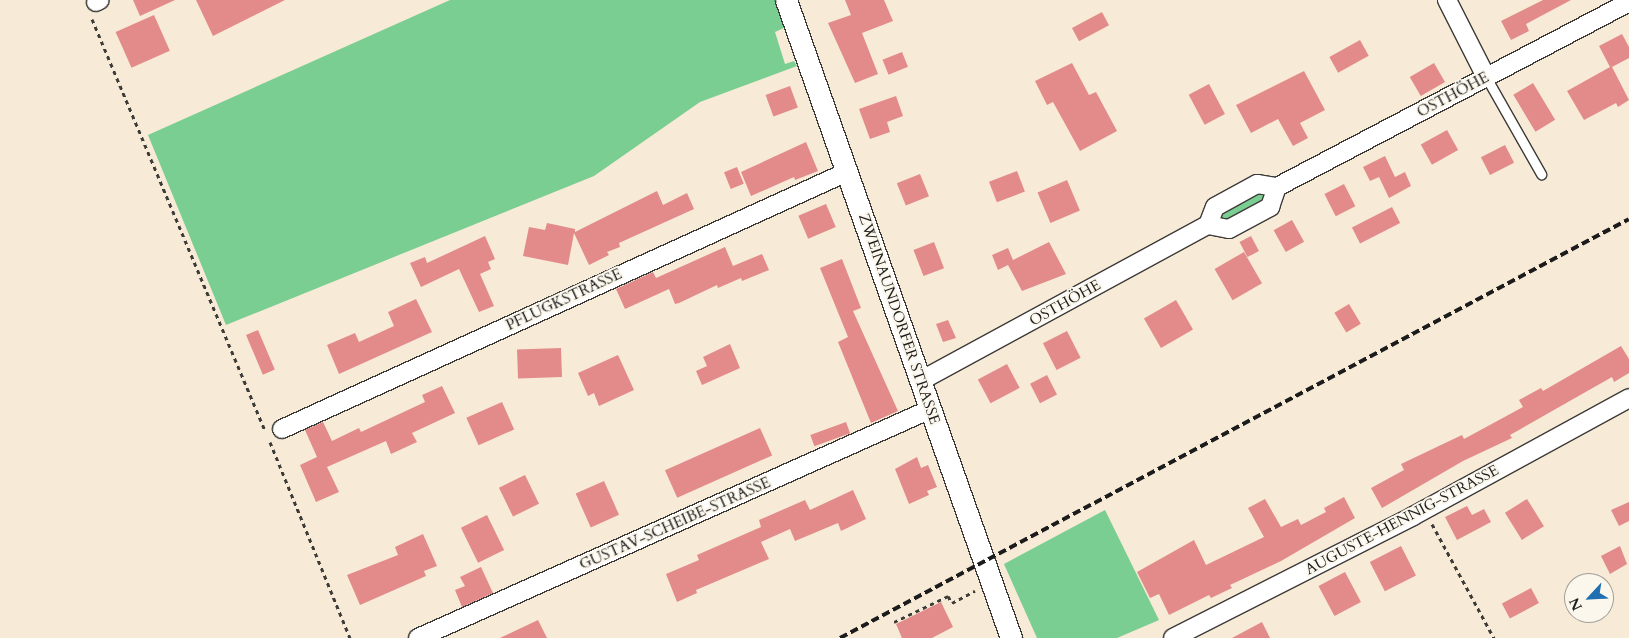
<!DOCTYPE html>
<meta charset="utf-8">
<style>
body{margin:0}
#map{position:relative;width:1629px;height:638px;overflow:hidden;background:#f7ead6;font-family:Cardo,serif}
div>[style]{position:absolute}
.green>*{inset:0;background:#7ace92}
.building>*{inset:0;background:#e38b8b;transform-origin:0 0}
.path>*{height:3px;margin-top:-1.5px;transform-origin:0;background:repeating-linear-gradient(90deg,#3d3b38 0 4px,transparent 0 8px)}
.roads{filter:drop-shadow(1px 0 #3d3b38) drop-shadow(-1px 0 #3d3b38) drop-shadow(0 1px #3d3b38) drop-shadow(0 -1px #3d3b38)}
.service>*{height:9px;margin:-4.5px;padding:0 4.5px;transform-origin:4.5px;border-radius:4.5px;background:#fff}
.minor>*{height:18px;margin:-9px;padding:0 9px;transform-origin:9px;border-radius:9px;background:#fff}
.tertiary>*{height:21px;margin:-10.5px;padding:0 10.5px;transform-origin:10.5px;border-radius:10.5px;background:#fff}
.rail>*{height:4px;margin-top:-2px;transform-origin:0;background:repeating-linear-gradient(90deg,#1c1c1c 0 8px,transparent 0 12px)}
span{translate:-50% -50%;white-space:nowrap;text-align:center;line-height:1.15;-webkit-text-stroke:4px #fbf7ec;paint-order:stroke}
.street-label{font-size:15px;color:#1c1c1c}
.north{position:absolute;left:1564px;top:573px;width:50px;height:50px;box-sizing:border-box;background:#fbf7ec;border:1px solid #a29f99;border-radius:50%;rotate:245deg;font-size:14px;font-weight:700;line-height:20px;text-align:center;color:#1c1c1c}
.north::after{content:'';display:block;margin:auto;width:18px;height:22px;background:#1f6fb2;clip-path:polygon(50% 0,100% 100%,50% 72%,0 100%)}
</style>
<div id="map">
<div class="green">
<div style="clip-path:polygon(450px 0,776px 0,786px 27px,775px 32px,785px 64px,794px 61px,797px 66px,700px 102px,594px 176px,226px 325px,148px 135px)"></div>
<div style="clip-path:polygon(1264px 190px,1267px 200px,1229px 222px,1219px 219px,1219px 212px)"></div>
<div style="clip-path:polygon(1105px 510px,1159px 620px,1117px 638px,1037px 638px,1004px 564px)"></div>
</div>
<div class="building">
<div style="clip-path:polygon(133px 0,175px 0,140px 16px)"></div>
<div style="clip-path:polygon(196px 0,285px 0,213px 36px)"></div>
<div style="clip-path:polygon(845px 0,884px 0,893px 21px,862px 33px,878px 74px,855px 83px,828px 23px,851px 15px)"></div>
<div style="clip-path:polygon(1543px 0,1571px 0,1526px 24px,1529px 31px,1511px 40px,1501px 21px)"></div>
<div style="left:1102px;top:12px;width:15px;height:34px;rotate:62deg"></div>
<div style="left:154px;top:15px;width:39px;height:42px;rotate:66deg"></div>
<div style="clip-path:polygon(1622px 34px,1629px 47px,1629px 58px,1612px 67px,1629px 100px,1618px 107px,1616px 103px,1584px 120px,1567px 91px,1610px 67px,1599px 46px)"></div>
<div style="left:1360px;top:40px;width:18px;height:35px;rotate:61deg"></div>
<div style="left:902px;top:52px;width:16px;height:21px;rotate:68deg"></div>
<div style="clip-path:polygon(1072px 63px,1089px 95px,1096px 92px,1117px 131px,1080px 151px,1053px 102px,1047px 105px,1035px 81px)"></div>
<div style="left:1434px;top:63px;width:22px;height:28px;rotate:60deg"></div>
<div style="clip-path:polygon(1304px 71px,1325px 110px,1300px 123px,1308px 138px,1293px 146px,1278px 119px,1251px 133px,1236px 105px)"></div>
<div style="left:1533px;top:83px;width:43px;height:23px;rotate:59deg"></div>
<div style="left:1209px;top:84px;width:34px;height:23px;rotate:62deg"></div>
<div style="left:790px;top:86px;width:23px;height:26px;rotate:70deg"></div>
<div style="clip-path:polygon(896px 96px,903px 116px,887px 122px,890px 132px,870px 139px,859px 109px)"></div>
<div style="left:1447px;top:130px;width:23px;height:30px;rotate:61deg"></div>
<div style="clip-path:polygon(806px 142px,818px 171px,795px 180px,794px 177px,751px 196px,741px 172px)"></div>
<div style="left:1505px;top:145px;width:20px;height:27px;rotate:63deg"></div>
<div style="clip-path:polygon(1385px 156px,1395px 177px,1405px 172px,1411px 186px,1389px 198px,1379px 177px,1370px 181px,1363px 167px)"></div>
<div style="left:737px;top:167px;width:18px;height:14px;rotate:68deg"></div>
<div style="left:1017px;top:171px;width:22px;height:30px;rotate:69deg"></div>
<div style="left:920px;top:174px;width:24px;height:25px;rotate:68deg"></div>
<div style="left:1067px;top:180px;width:33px;height:32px;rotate:67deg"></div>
<div style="left:1344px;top:184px;width:25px;height:22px;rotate:63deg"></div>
<div style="clip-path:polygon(657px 191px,663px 205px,687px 193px,694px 209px,619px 243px,620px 247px,607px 252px,609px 255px,589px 265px,574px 233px,568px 265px,523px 256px,529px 227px,545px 230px,547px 223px,575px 229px,575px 232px)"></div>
<div style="left:826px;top:204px;width:25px;height:30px;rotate:67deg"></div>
<div style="left:1392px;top:207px;width:18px;height:45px;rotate:63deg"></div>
<div style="left:1292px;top:220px;width:25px;height:21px;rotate:61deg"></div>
<div style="clip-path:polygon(485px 236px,495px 259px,488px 262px,491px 269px,480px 274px,494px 306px,479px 312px,459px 269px,421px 287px,410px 263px,425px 257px,427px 263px)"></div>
<div style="left:1251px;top:236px;width:17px;height:13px;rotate:62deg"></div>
<div style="left:934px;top:242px;width:28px;height:22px;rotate:69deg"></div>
<div style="clip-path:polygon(1049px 242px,1066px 274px,1022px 291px,1008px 265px,998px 270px,992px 255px,1008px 248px,1013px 260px)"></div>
<div style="clip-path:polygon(725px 247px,733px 266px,762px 254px,769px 270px,742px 281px,741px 278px,718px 288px,717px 285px,679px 303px,675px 304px,669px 289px,625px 309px,616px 289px,653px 272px,656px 278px)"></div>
<div style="left:1244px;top:252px;width:36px;height:34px;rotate:60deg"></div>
<div style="clip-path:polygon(842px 259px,861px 308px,853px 311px,898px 411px,871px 423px,838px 342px,848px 337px,820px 268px)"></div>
<div style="clip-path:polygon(416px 299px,432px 332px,339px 374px,327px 345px,355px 333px,359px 342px,394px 326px,388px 312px)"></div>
<div style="left:1176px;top:300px;width:34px;height:37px;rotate:60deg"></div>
<div style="left:1349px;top:304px;width:23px;height:17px;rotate:59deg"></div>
<div style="clip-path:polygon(948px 320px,956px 338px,943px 342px,936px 324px)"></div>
<div style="left:258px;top:330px;width:43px;height:13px;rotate:67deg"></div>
<div style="left:1067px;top:331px;width:30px;height:27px;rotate:63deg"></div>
<div style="clip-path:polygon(730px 344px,740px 368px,702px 385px,696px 371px,707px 366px,703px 357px)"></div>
<div style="clip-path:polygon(1621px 346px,1629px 359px,1629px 373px,1614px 382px,1612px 377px,1510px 435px,1512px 438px,1463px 461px,1382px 508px,1371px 488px,1404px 470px,1401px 464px,1462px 435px,1464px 439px,1523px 407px,1519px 400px,1541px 388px,1543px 391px)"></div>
<div style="left:561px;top:348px;width:29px;height:44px;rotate:88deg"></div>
<div style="clip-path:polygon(618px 355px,634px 390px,599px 406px,594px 393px,588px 396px,578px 373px)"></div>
<div style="left:1007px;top:364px;width:27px;height:33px;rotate:62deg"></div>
<div style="left:1047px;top:375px;width:22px;height:19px;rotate:63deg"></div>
<div style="clip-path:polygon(442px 386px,455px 413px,412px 433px,417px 442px,391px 454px,386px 441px,327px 467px,339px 492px,316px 502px,300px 465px,317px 457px,305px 430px,323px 422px,332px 441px,359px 428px,361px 432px,425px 402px,422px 395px)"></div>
<div style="left:502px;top:402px;width:30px;height:39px;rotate:66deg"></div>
<div style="left:846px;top:422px;width:12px;height:38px;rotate:70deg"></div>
<div style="left:760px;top:428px;width:30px;height:104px;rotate:66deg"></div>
<div style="clip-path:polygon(917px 457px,921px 468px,928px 465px,937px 487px,927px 491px,929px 495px,909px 504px,895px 469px)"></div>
<div style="left:525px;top:475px;width:32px;height:29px;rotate:64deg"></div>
<div style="left:604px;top:481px;width:37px;height:31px;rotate:66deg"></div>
<div style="clip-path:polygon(853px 490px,866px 519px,841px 531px,838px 523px,795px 541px,790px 529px,761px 542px,769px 559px,696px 590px,697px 593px,677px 602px,666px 574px,699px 560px,697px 555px,761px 527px,759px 520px,805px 500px,810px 510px)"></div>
<div style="clip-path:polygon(1344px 497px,1355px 518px,1281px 561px,1230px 585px,1232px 588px,1211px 598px,1209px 595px,1169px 615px,1159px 594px,1150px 598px,1137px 572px,1194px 540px,1206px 565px,1264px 537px,1248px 508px,1265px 499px,1281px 527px,1298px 519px,1301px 525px,1326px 512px,1324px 508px)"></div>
<div style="left:1527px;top:499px;width:32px;height:26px;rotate:58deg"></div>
<div style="clip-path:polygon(1629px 502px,1629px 521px,1619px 526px,1611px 510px)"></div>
<div style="clip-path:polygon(1467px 506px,1472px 515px,1484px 509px,1491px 522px,1457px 540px,1445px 517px)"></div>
<div style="left:487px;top:515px;width:39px;height:29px;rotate:64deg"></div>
<div style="clip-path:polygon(423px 534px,437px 566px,424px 571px,426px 576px,360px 605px,347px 575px,398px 555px,395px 547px)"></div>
<div style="left:1401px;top:546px;width:33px;height:35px;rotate:63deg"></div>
<div style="clip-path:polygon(1620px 546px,1627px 564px,1610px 574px,1601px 556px)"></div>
<div style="clip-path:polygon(481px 567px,493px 593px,462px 607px,455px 590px,465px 586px,460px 577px)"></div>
<div style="left:1345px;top:572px;width:34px;height:30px;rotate:62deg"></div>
<div style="left:1531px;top:588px;width:17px;height:33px;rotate:62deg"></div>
<div style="clip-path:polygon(941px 602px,953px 627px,932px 638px,902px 638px,896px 624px)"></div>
<div style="clip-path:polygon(538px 620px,547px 638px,500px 638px)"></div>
<div style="clip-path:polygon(1262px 622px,1270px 638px,1232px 638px)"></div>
</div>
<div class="path">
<div style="left:92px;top:19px;width:446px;rotate:67.2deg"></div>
<div style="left:270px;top:442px;width:212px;rotate:67.8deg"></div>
<div style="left:1432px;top:524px;width:130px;rotate:61.5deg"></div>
<div style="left:894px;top:622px;width:60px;rotate:-25.7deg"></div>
<div style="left:948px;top:596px;width:8px;rotate:60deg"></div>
<div style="left:952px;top:603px;width:26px;rotate:-28deg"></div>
</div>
<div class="roads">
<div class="service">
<div style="left:1486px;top:77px;width:112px;rotate:60.4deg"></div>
</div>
<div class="minor">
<div style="left:1447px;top:0;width:86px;rotate:63.1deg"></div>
<div style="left:96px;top:2px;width:4px;rotate:-27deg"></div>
<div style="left:1208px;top:225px;width:21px;rotate:11deg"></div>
<div style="left:1229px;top:229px;width:47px;rotate:-28.2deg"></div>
<div style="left:1270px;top:207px;width:21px;rotate:-71deg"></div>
<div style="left:922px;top:380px;width:325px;rotate:-28.5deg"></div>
<div style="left:1208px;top:225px;width:19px;rotate:-69deg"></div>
<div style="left:1215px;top:207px;width:48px;rotate:-28.7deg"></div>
<div style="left:1257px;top:184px;width:20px;rotate:9deg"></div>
<div style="left:1277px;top:187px;width:398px;rotate:-27.7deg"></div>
<div style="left:282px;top:429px;width:621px;rotate:-24.46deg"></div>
<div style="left:418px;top:638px;width:562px;rotate:-24.06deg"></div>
<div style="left:1173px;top:638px;width:269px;rotate:-26.9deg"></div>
<div style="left:1413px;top:516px;width:246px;rotate:-28.6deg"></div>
</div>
<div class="tertiary">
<div style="left:786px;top:0;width:677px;rotate:70.57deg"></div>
</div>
</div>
<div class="rail">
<div style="left:840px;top:638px;width:893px;rotate:-27.97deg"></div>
</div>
<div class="street-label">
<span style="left:1453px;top:95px;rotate:-28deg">OSTHÖHE</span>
<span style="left:564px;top:300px;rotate:-25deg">PFLUGKSTRASSE</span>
<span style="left:1065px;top:303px;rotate:-29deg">OSTHÖHE</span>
<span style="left:899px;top:319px;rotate:71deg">ZWEINAUNDORFER STRASSE</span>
<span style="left:1402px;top:520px;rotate:-28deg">AUGUSTE-HENNIG-STRASSE</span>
<span style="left:675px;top:524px;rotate:-24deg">GUSTAV-SCHEIBE-STRASSE</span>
</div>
<div class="north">N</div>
</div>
